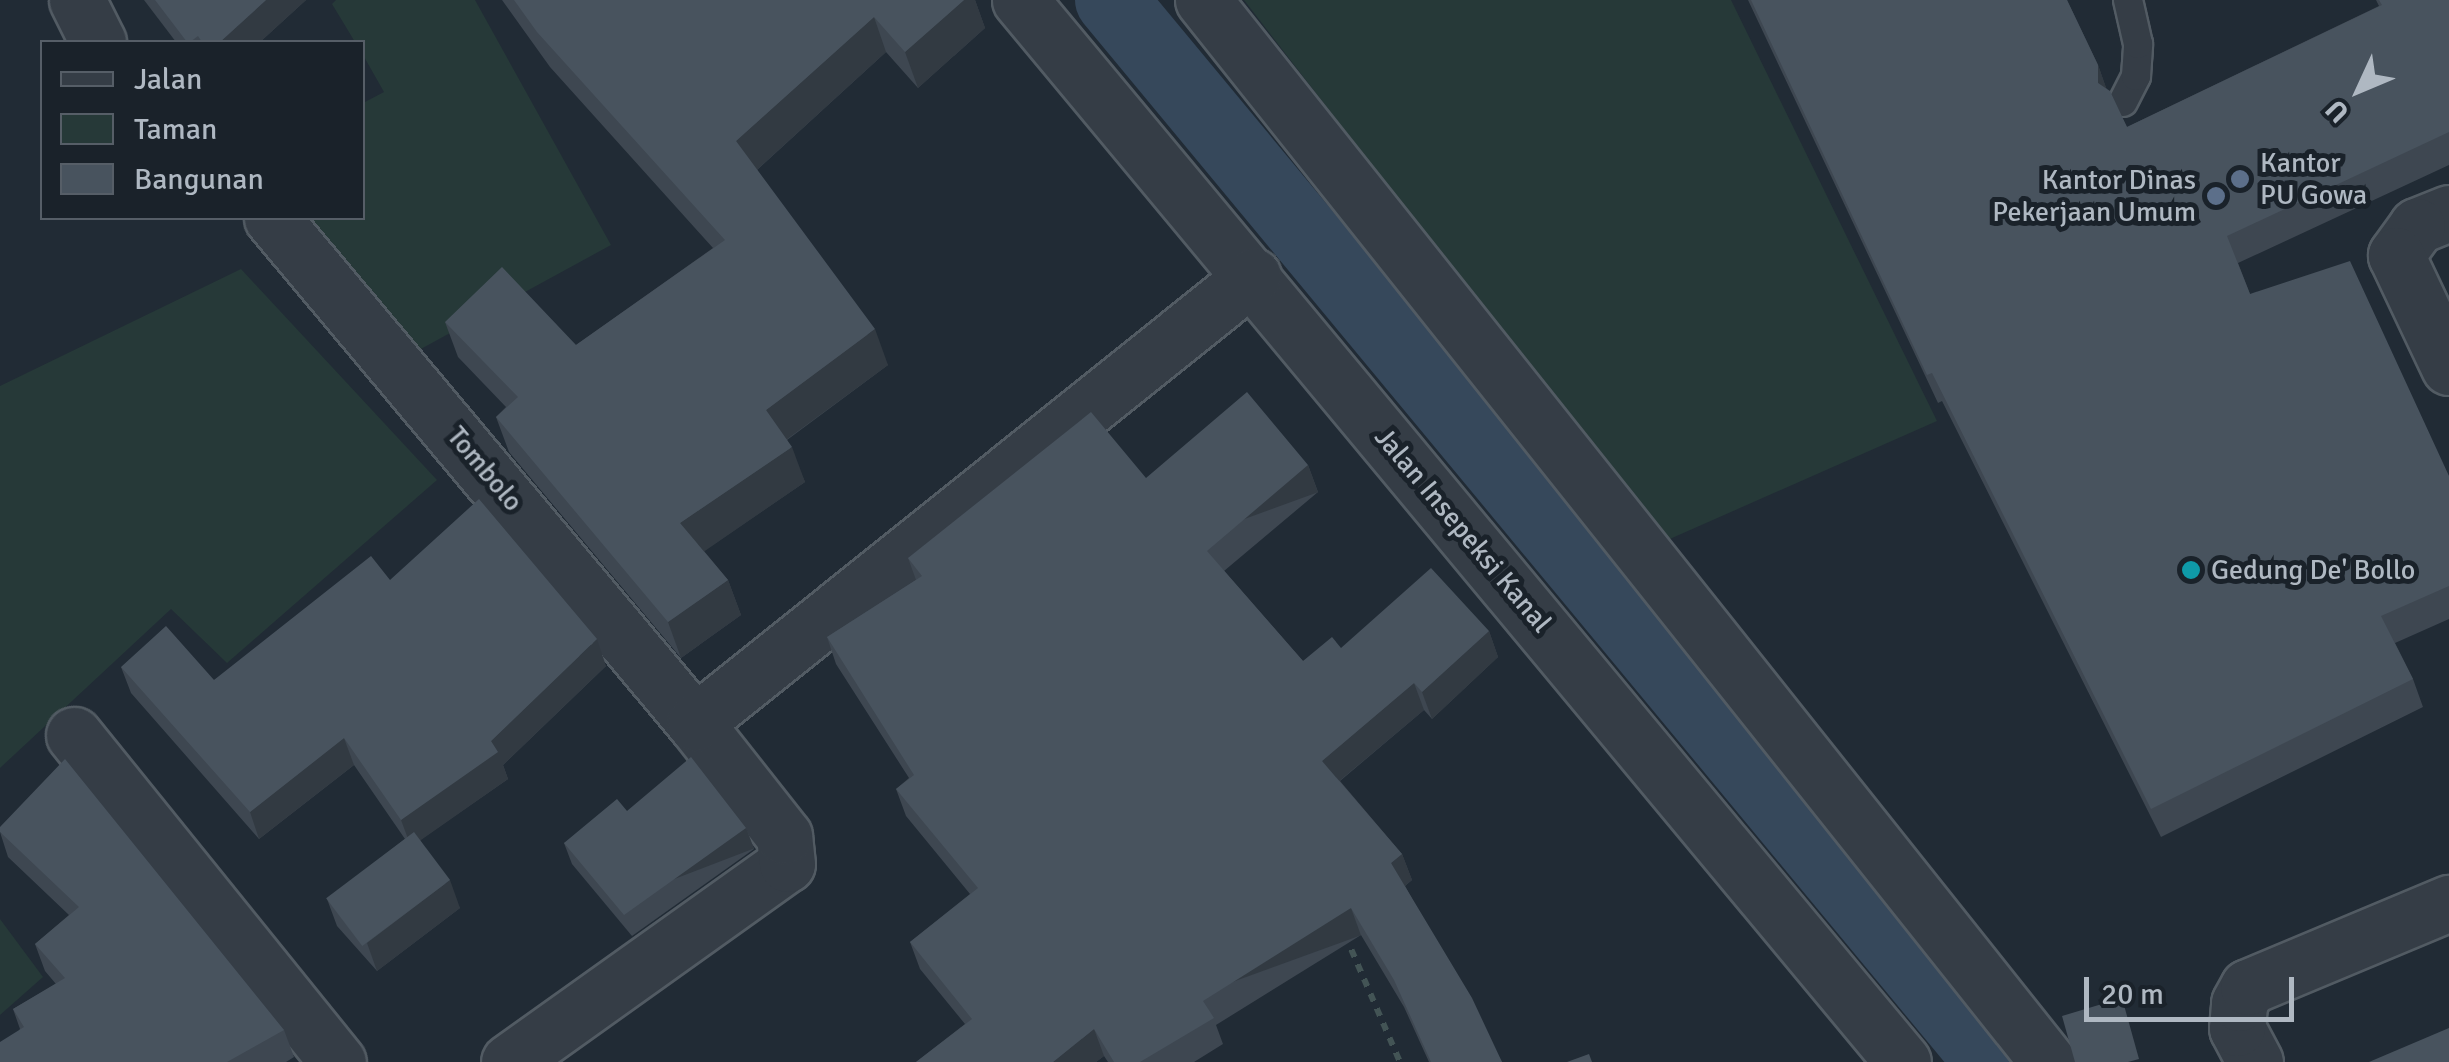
<!DOCTYPE html>
<style>
body{margin:0}
#map{position:relative;width:2449px;height:1062px;overflow:hidden;background:#212b35;font-family:Signika,sans-serif}
div>[style]{position:absolute}
.green>*{inset:0;background:#263938}
.canal>*{height:72px;margin:-36px;padding:0 36px;transform-origin:36px;border-radius:36px;background:#36485b}
.path>*{height:6px;margin-top:-3px;transform-origin:0;background:repeating-linear-gradient(90deg,#435455 0 8px,transparent 0 16px)}
.roads{filter:drop-shadow(2px 0 #525b63) drop-shadow(-2px 0 #525b63) drop-shadow(0 2px #525b63) drop-shadow(0 -2px #525b63)}
.service>*{height:28px;margin:-14px;padding:0 14px;transform-origin:14px;border-radius:14px;background:#353d46}
.minor>*{height:55px;margin:-27.5px;padding:0 27.5px;transform-origin:27.5px;border-radius:27.5px;background:#353d46}
.wall>*{inset:0;background:#3e4751}
.shaded-wall>*{inset:0;background:#323a42;transform-origin:0 0}
.building>*{inset:0;background:#48535e;transform-origin:0 0}
.dots>*{width:28px;height:28px;translate:-50% -50%;box-sizing:border-box;border:5px solid #1a222a;border-radius:50%}
span{translate:-50% -50%;white-space:nowrap;text-align:center;line-height:1.15;-webkit-text-stroke:10px #1a222a;paint-order:stroke}
.poi-label{font-size:28px;color:#afb8c2}
.left{translate:0 -50%;text-align:left}
.right{translate:-100% -50%;text-align:right}
.street-label{font-size:28px;color:#afb8c2}
.legend{position:absolute;left:40px;top:40px;width:325px;height:180px;box-sizing:border-box;background:#1a222a;border:2px solid #565e67;margin:0;padding:12px 18px;list-style:none;font-size:30px;color:#afb8c2}
.legend li{display:flex;align-items:center;gap:20px;height:50px}
.legend b{width:50px;border:2px solid #565e67}
.north{position:absolute;left:2309px;top:40px;width:100px;height:100px;-webkit-text-stroke:8px #1a222a;paint-order:stroke;rotate:226deg;font-size:28px;font-weight:700;line-height:40px;text-align:center;color:#afb8c2}
.north::after{content:'';display:block;margin:auto;width:35px;height:45px;background:#afb8c2;clip-path:polygon(50% 0,100% 100%,50% 72%,0 100%)}
.scale{position:absolute;left:2084px;top:977px;width:210px;height:45px;box-sizing:border-box;border:5px solid #afb8c2;border-top:0;padding-left:12px;font-size:30px;line-height:35px;white-space:nowrap;color:#afb8c2;-webkit-text-stroke:8px #1a222a;paint-order:stroke}
</style>
<div id="map">
<div class="green">
<div style="clip-path:polygon(336px 0,475px 0,611px 245px,419px 350px,301px 218px,362px 218px,363px 103px,384px 92px,363px 55px,362px 42px,355px 42px,332px 4px)"></div>
<div style="clip-path:polygon(1244px 0,1731px 0,1937px 421px,1663px 542px)"></div>
<div style="clip-path:polygon(241px 269px,437px 480px,227px 663px,171px 609px,0 768px,0 386px)"></div>
<div style="clip-path:polygon(0 919px,43px 977px,0 1015px)"></div>
</div>
<div class="canal">
<div style="left:1111px;top:0;width:1379px;rotate:50.35deg"></div>
</div>
<div class="path">
<div style="left:1345px;top:935px;width:138px;rotate:66.6deg"></div>
</div>
<div class="roads">
<div class="service">
<div style="left:2123px;top:102px;width:29px;rotate:-63deg"></div>
<div style="left:2136px;top:76px;width:32px;rotate:-86deg"></div>
<div style="left:2138px;top:44px;width:45px;rotate:-102.8deg"></div>
</div>
<div class="minor">
<div style="left:77px;top:0;width:47px;rotate:63.4deg"></div>
<div style="left:1020px;top:0;width:1381px;rotate:50.26deg"></div>
<div style="left:1203px;top:0;width:1357px;rotate:51.49deg"></div>
<div style="left:2449px;top:213px;width:35px;rotate:158deg"></div>
<div style="left:2417px;top:226px;width:36px;rotate:126deg"></div>
<div style="left:2396px;top:255px;width:124px;rotate:64.7deg"></div>
<div style="left:272px;top:218px;width:659px;rotate:50.05deg"></div>
<div style="left:74px;top:735px;width:420px;rotate:51.1deg"></div>
<div style="left:509px;top:1062px;width:341px;rotate:-35.5deg"></div>
<div style="left:787px;top:864px;width:28px;rotate:-96deg"></div>
<div style="left:784px;top:836px;width:144px;rotate:-128.2deg"></div>
<div style="left:695px;top:723px;width:715px;rotate:-38.7deg"></div>
<div style="left:2255px;top:1062px;width:38px;rotate:-118deg"></div>
<div style="left:2237px;top:1028px;width:25px;rotate:-85deg"></div>
<div style="left:2239px;top:1003px;width:18px;rotate:-61deg"></div>
<div style="left:2248px;top:987px;width:218px;rotate:-22.7deg"></div>
</div>
</div>
<div class="wall">
<div style="clip-path:polygon(144px 0,306px 0,260px 42px,176px 42px)"></div>
<div style="clip-path:polygon(502px 0,975px 0,985px 28px,918px 88px,886px 52px,757px 170px,888px 365px,787px 440px,805px 482px,704px 551px,728px 580px,741px 615px,681px 658px,509px 452px,496px 417px,506px 407px,458px 357px,445px 322px,576px 345px,713px 248px,550px 67px)"></div>
<div style="clip-path:polygon(1748px 0,2067px 0,2098px 65px,2106px 88px,2127px 127px,2379px 6px,2376px 0,2449px 0,2449px 165px,2238px 263px,2250px 294px,2449px 476px,2449px 619px,2395px 643px,2413px 679px,2423px 707px,2161px 837px,1942px 401px,1938px 403px)"></div>
<div style="clip-path:polygon(1308px 465px,1318px 492px,1224px 571px,1303px 661px,1341px 648px,1489px 631px,1498px 657px,1432px 719px,1424px 710px,1340px 781px,1402px 854px,1412px 880px,1405px 886px,1502px 1062px,1429px 1062px,1404px 1007px,1361px 935px,1216px 1025px,1223px 1044px,1194px 1062px,1108px 1062px,1104px 1056px,1096px 1062px,916px 1062px,965px 1024px,920px 969px,910px 942px,970px 894px,906px 816px,896px 789px,909px 778px,836px 664px,827px 637px,916px 580px,908px 558px,1146px 478px)"></div>
<div style="clip-path:polygon(390px 580px,606px 666px,503px 765px,508px 779px,420px 840px,460px 908px,377px 971px,337px 926px,327px 899px,405px 839px,354px 765px,259px 839px,131px 693px,121px 667px,214px 680px)"></div>
<div style="clip-path:polygon(627px 811px,746px 828px,754px 849px,632px 936px,572px 864px,564px 843px)"></div>
<div style="clip-path:polygon(0 832px,284px 1030px,294px 1057px,286px 1062px,0 1062px,20px 1029px,13px 1009px,56px 984px,45px 971px,35px 944px,69px 915px,8px 857px)"></div>
</div>
<div class="shaded-wall">
<div style="clip-path:polygon(266px 0,306px 0,260px 42px,220px 42px)"></div>
<div style="clip-path:polygon(964px 0,975px 0,985px 28px,918px 88px,905px 52px)"></div>
<div style="clip-path:polygon(874px 17px,886px 52px,749px 177px,736px 141px)"></div>
<div style="clip-path:polygon(2098px 65px,2108px 93px,2098px 83px)"></div>
<div style="clip-path:polygon(875px 329px,888px 365px,779px 445px,766px 410px)"></div>
<div style="clip-path:polygon(792px 447px,805px 482px,693px 559px,680px 523px)"></div>
<div style="left:1308px;top:465px;width:29px;height:133px;rotate:70deg"></div>
<div style="clip-path:polygon(728px 580px,741px 615px,681px 658px,668px 622px)"></div>
<div style="clip-path:polygon(1489px 631px,1498px 657px,1432px 719px,1422px 692px)"></div>
<div style="clip-path:polygon(597px 639px,606px 666px,503px 765px,508px 779px,411px 847px,401px 820px,491px 741px)"></div>
<div style="clip-path:polygon(1414px 683px,1424px 710px,1332px 787px,1322px 761px)"></div>
<div style="clip-path:polygon(344px 738px,354px 765px,259px 839px,250px 812px)"></div>
<div style="left:746px;top:828px;width:22px;height:150px;rotate:69deg"></div>
<div style="clip-path:polygon(1402px 854px,1412px 880px,1401px 889px,1391px 863px)"></div>
<div style="clip-path:polygon(450px 880px,460px 908px,377px 971px,367px 943px)"></div>
<div style="left:1351px;top:908px;width:29px;height:175px;rotate:70deg"></div>
<div style="clip-path:polygon(1094px 1029px,1104px 1056px,1096px 1062px,1053px 1062px)"></div>
</div>
<div class="building">
<div style="clip-path:polygon(155px 0,266px 0,220px 42px,202px 42px,198px 36px,190px 42px,187px 42px)"></div>
<div style="clip-path:polygon(514px 0,964px 0,905px 52px,874px 17px,736px 141px,875px 329px,766px 410px,792px 447px,680px 523px,728px 580px,668px 622px,496px 417px,518px 397px,445px 322px,502px 267px,576px 345px,725px 240px,537px 32px)"></div>
<div style="clip-path:polygon(1751px 0,2067px 0,2098px 65px,2098px 83px,2110px 91px,2127px 127px,2382px 5px,2379px 0,2449px 0,2449px 132px,2227px 236px,2250px 294px,2350px 261px,2449px 476px,2449px 586px,2381px 616px,2413px 679px,2151px 809px,1932px 373px,1927px 375px)"></div>
<div style="clip-path:polygon(1247px 392px,1308px 465px,1207px 551px,1303px 661px,1332px 637px,1341px 648px,1431px 568px,1489px 631px,1422px 692px,1414px 683px,1322px 761px,1402px 854px,1391px 863px,1472px 998px,1502px 1062px,1431px 1062px,1394px 980px,1351px 908px,1203px 1001px,1214px 1018px,1140px 1062px,1114px 1062px,1094px 1029px,1053px 1062px,916px 1062px,972px 1019px,910px 942px,978px 888px,896px 789px,914px 775px,827px 637px,922px 576px,908px 558px,1091px 412px,1146px 478px)"></div>
<div style="clip-path:polygon(479px 499px,597px 639px,491px 741px,498px 752px,401px 820px,344px 738px,250px 812px,121px 667px,166px 626px,214px 680px,371px 556px,390px 580px)"></div>
<div style="clip-path:polygon(691px 757px,746px 828px,624px 915px,564px 843px,617px 799px,627px 811px)"></div>
<div style="clip-path:polygon(65px 759px,284px 1030px,227px 1062px,0 1062px,0 1042px,24px 1027px,13px 1009px,65px 978px,35px 944px,79px 907px,0 832px,0 827px)"></div>
<div style="left:414px;top:832px;width:60px;height:110px;rotate:53deg"></div>
<div style="clip-path:polygon(2122px 998px,2139px 1059px,2128px 1062px,2075px 1062px,2062px 1016px)"></div>
<div style="clip-path:polygon(2449px 1028px,2449px 1062px,2369px 1062px)"></div>
<div style="clip-path:polygon(1589px 1054px,1592px 1062px,1567px 1062px)"></div>
</div>
<div class="dots">
<div style="left:2240px;top:179px;background:#5c6f8a"></div>
<div style="left:2216px;top:196px;background:#5c6f8a"></div>
<div style="left:2191px;top:570px;background:#0f9aa8"></div>
</div>
<div class="poi-label">
<span class="left" style="left:2260px;top:179px">Kantor<br>PU Gowa</span>
<span class="right" style="left:2196px;top:196px">Kantor Dinas<br>Pekerjaan Umum</span>
<span class="left" style="left:2211px;top:570px">Gedung De' Bollo</span>
</div>
<div class="street-label">
<span style="left:485px;top:469px;rotate:50deg">Tombolo</span>
<span style="left:1463px;top:530px;rotate:50deg">Jalan Insepeksi Kanal</span>
</div>
<ul class="legend">
<li><b style="height:12px;background:#353d46"></b>Jalan</li>
<li><b style="height:28px;background:#263938"></b>Taman</li>
<li><b style="height:28px;background:#48535e"></b>Bangunan</li>
</ul>
<div class="north">U</div>
<div class="scale">20 m</div>
</div>
